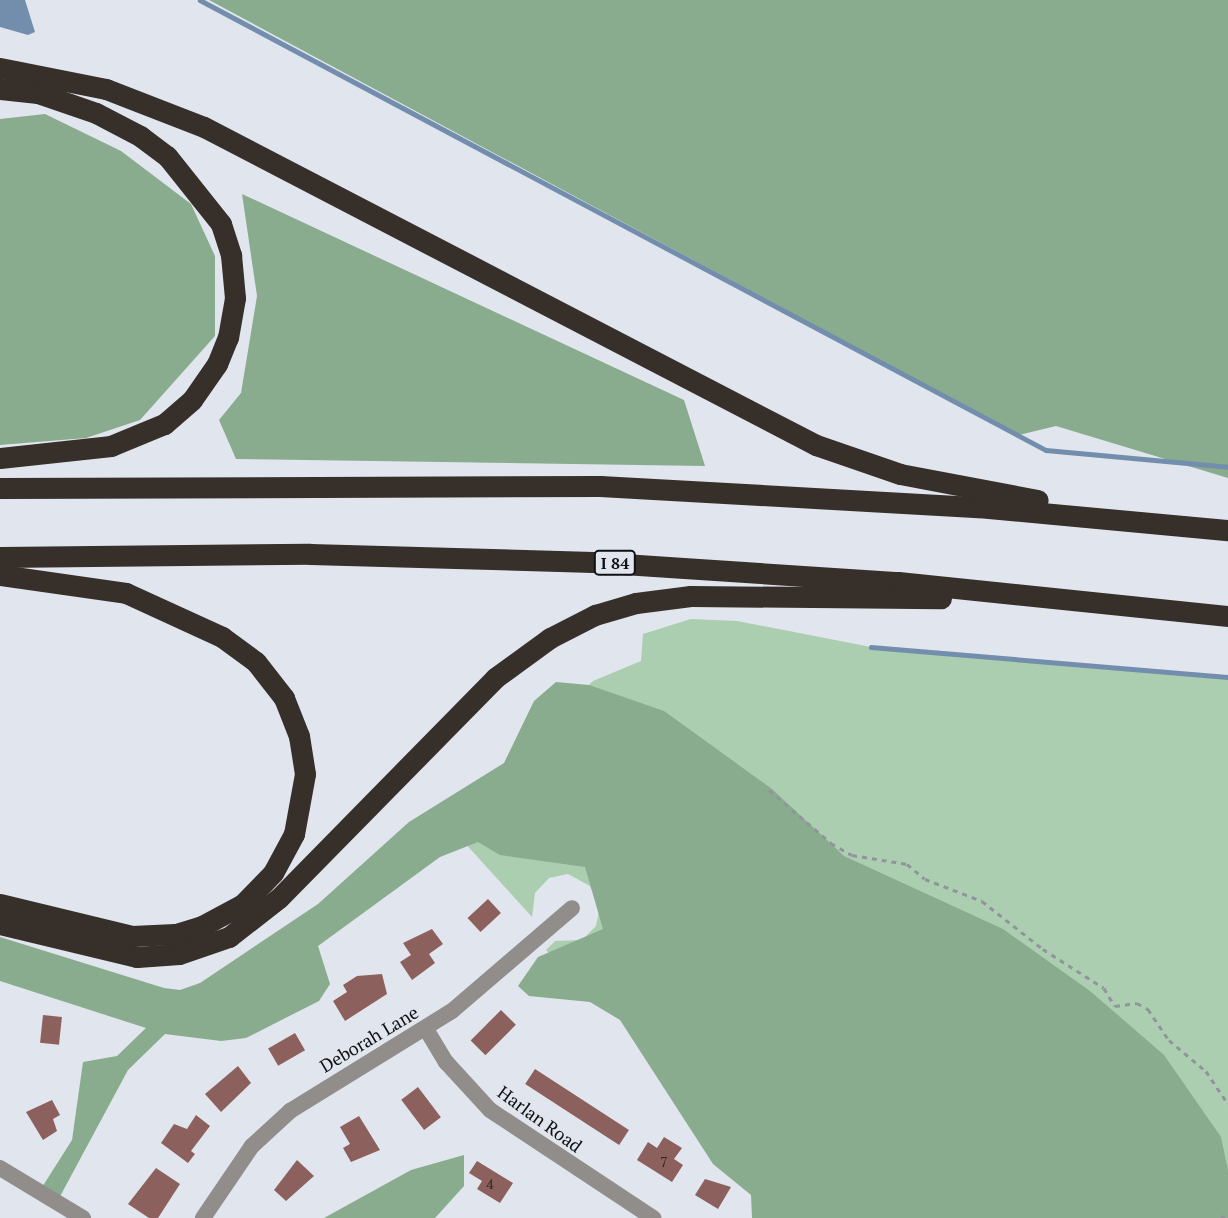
<!DOCTYPE html>
<style>
body{margin:0}
#map{position:relative;width:1228px;height:1218px;overflow:hidden;background:#e1e5ee;font-family:"PT Serif",serif}
div>[style]{position:absolute}
.green>*{inset:0;background:#abcdb0}
.forest>*{inset:0;background:#89ac8f}
.water>*{inset:0;background:#738ead}
.stream>*{height:4.5px;margin:-2.25px;padding:0 2.25px;transform-origin:2.25px;border-radius:2.25px;background:#738ead}
.building>*{inset:0;background:#8c615d;transform-origin:0 0}
.path>*{height:2.5px;margin-top:-1.25px;transform-origin:0;background:repeating-linear-gradient(90deg,#91959b 0 5px,transparent 0 10px)}
.minor>*{height:16px;margin:-8px;padding:0 8px;transform-origin:8px;border-radius:8px;background:#918d8b}
.highway>*{height:21px;margin:-10.5px;padding:0 10.5px;transform-origin:10.5px;border-radius:10.5px;background:#362f2a}
span{translate:-50% -50%;white-space:nowrap;text-align:center;line-height:1.15;-webkit-text-stroke:5px #e1e5ee;paint-order:stroke}
.number-label{font-size:14px;color:#2e2526}
.number-label span{-webkit-text-stroke-width:0}
.shield-label span{padding:2px 5px;background:#e1e5ee;border:2px solid;border-radius:5px;-webkit-text-stroke-width:0}
.shield-label{font-size:16px;color:#0f1114;font-weight:700}
.street-label{font-size:18px;color:#0f1114}
</style>
<div id="map">
<div class="green">
<div style="clip-path:polygon(691px 619px,737px 621px,871px 647px,1228px 677px,1228px 1218px,797px 1129px,587px 992px,546px 950px,555px 941px,582px 940px,596px 926px,600px 907px,590px 886px,568px 874px,549px 878px,535px 893px,532px 917px,444px 820px,593px 681px,641px 661px,643px 634px)"></div>
</div>
<div class="forest">
<div style="clip-path:polygon(209px 0,1228px 0,1228px 478px,1056px 426px,1019px 435px)"></div>
<div style="clip-path:polygon(45px 114px,121px 151px,191px 204px,215px 256px,215px 336px,140px 420px,86px 438px,0 445px,0 119px)"></div>
<div style="clip-path:polygon(242px 194px,684px 400px,705px 466px,236px 459px,219px 420px,241px 393px,257px 296px)"></div>
<div style="clip-path:polygon(556px 682px,589px 685px,664px 711px,772px 789px,844px 856px,1003px 929px,1090px 991px,1164px 1055px,1221px 1137px,1228px 1170px,1228px 1218px,752px 1218px,751px 1195px,713px 1164px,620px 1020px,590px 1002px,529px 996px,518px 986px,538px 957px,603px 929px,585px 867px,500px 855px,478px 842px,440px 857px,318px 946px,330px 984px,319px 1001px,246px 1038px,221px 1041px,165px 1034px,128px 1070px,57px 1202px,39px 1192px,72px 1140px,83px 1062px,117px 1056px,146px 1028px,0 981px,0 937px,164px 988px,180px 990px,200px 983px,318px 904px,409px 822px,504px 763px,534px 701px)"></div>
<div style="clip-path:polygon(464px 1155px,464px 1186px,435px 1218px,324px 1218px,411px 1170px)"></div>
</div>
<div class="water">
<div style="clip-path:polygon(0 0,25px 0,35px 32px,28px 35px,0 27px)"></div>
</div>
<div class="stream">
<div style="left:200px;top:0;width:958px;rotate:28.01deg"></div>
<div style="left:1046px;top:450px;width:183px;rotate:5.3deg"></div>
<div style="left:871px;top:647px;width:358px;rotate:4.8deg"></div>
</div>
<div class="building">
<div style="left:488px;top:899px;width:19px;height:28px;rotate:47deg"></div>
<div style="clip-path:polygon(432px 929px,443px 944px,429px 954px,435px 963px,412px 980px,400px 962px,411px 955px,403px 943px)"></div>
<div style="clip-path:polygon(382px 974px,387px 994px,345px 1021px,333px 1001px,347px 992px,343px 985px,357px 976px)"></div>
<div style="left:501px;top:1010px;width:21px;height:43px;rotate:45deg"></div>
<div style="left:43px;top:1015px;width:19px;height:28px;rotate:6deg"></div>
<div style="left:295px;top:1033px;width:20px;height:31px;rotate:60deg"></div>
<div style="clip-path:polygon(238px 1066px,251px 1083px,221px 1112px,205px 1094px)"></div>
<div style="left:535px;top:1069px;width:112px;height:18px;rotate:33deg"></div>
<div style="left:418px;top:1087px;width:38px;height:21px;rotate:53deg"></div>
<div style="clip-path:polygon(52px 1100px,60px 1115px,53px 1119px,57px 1131px,43px 1140px,26px 1112px)"></div>
<div style="clip-path:polygon(196px 1115px,210px 1126px,191px 1151px,195px 1154px,188px 1163px,161px 1143px,174px 1124px,187px 1129px)"></div>
<div style="clip-path:polygon(359px 1116px,380px 1150px,351px 1162px,343px 1148px,350px 1144px,340px 1127px)"></div>
<div style="clip-path:polygon(664px 1137px,682px 1148px,674px 1159px,683px 1165px,672px 1182px,637px 1160px,648px 1142px,657px 1148px)"></div>
<div style="clip-path:polygon(297px 1160px,314px 1176px,286px 1201px,274px 1190px)"></div>
<div style="clip-path:polygon(477px 1161px,513px 1183px,500px 1203px,477px 1189px,482px 1181px,469px 1173px)"></div>
<div style="clip-path:polygon(156px 1168px,180px 1184px,158px 1218px,149px 1218px,128px 1204px)"></div>
<div style="clip-path:polygon(705px 1179px,731px 1187px,718px 1209px,695px 1195px)"></div>
</div>
<div class="path">
<div style="left:769px;top:790px;width:82px;rotate:40.5deg"></div>
<div style="left:831px;top:843px;width:24px;rotate:30deg"></div>
<div style="left:852px;top:855px;width:56px;rotate:9.3deg"></div>
<div style="left:907px;top:864px;width:23px;rotate:40deg"></div>
<div style="left:925px;top:879px;width:61px;rotate:21.1deg"></div>
<div style="left:982px;top:901px;width:78px;rotate:38.2deg"></div>
<div style="left:1043px;top:949px;width:72px;rotate:32.6deg"></div>
<div style="left:1104px;top:988px;width:21px;rotate:59deg"></div>
<div style="left:1115px;top:1006px;width:22px;rotate:-8deg"></div>
<div style="left:1137px;top:1003px;width:13px;rotate:29deg"></div>
<div style="left:1148px;top:1009px;width:37px;rotate:56deg"></div>
<div style="left:1169px;top:1040px;width:48px;rotate:40deg"></div>
<div style="left:1206px;top:1071px;width:40px;rotate:56deg"></div>
<div style="left:1221px;top:1218px;width:9px;rotate:-36deg"></div>
</div>
<div class="minor">
<div style="left:426px;top:1029px;width:39px;rotate:59deg"></div>
<div style="left:446px;top:1062px;width:65px;rotate:47.5deg"></div>
<div style="left:490px;top:1110px;width:196px;rotate:33.5deg"></div>
<div style="left:0;top:1168px;width:97px;rotate:31.1deg"></div>
<div style="left:203px;top:1218px;width:87px;rotate:-55.8deg"></div>
<div style="left:252px;top:1146px;width:52px;rotate:-42.6deg"></div>
<div style="left:290px;top:1111px;width:190px;rotate:-31.7deg"></div>
<div style="left:452px;top:1011px;width:158px;rotate:-40.6deg"></div>
</div>
<div class="highway">
<div style="left:0;top:68px;width:108px;rotate:11.2deg"></div>
<div style="left:106px;top:89px;width:105px;rotate:21.2deg"></div>
<div style="left:204px;top:127px;width:690px;rotate:27.46deg"></div>
<div style="left:816px;top:445px;width:89px;rotate:19deg"></div>
<div style="left:900px;top:474px;width:140px;rotate:10.7deg"></div>
<div style="left:0;top:89px;width:38px;rotate:6deg"></div>
<div style="left:38px;top:93px;width:61px;rotate:19deg"></div>
<div style="left:96px;top:113px;width:50px;rotate:27.6deg"></div>
<div style="left:140px;top:136px;width:34px;rotate:37deg"></div>
<div style="left:167px;top:156px;width:87px;rotate:51.5deg"></div>
<div style="left:221px;top:224px;width:33px;rotate:72deg"></div>
<div style="left:231px;top:255px;width:43px;rotate:84.7deg"></div>
<div style="left:235px;top:298px;width:40px;rotate:100deg"></div>
<div style="left:228px;top:337px;width:29px;rotate:112deg"></div>
<div style="left:217px;top:364px;width:44px;rotate:124.8deg"></div>
<div style="left:192px;top:400px;width:37px;rotate:139deg"></div>
<div style="left:164px;top:424px;width:57px;rotate:157.5deg"></div>
<div style="left:111px;top:446px;width:112px;rotate:173.8deg"></div>
<div style="left:0;top:488px;width:600px;rotate:-0.19deg"></div>
<div style="left:600px;top:486px;width:379px;rotate:3.2deg"></div>
<div style="left:978px;top:507px;width:251px;rotate:5.3deg"></div>
<div style="left:0;top:557px;width:310px;rotate:-0.6deg"></div>
<div style="left:310px;top:554px;width:283px;rotate:1.6deg"></div>
<div style="left:593px;top:562px;width:306px;rotate:3.8deg"></div>
<div style="left:898px;top:582px;width:332px;rotate:5.9deg"></div>
<div style="left:0;top:575px;width:127px;rotate:8.1deg"></div>
<div style="left:126px;top:593px;width:106px;rotate:24.6deg"></div>
<div style="left:222px;top:637px;width:42px;rotate:36.3deg"></div>
<div style="left:256px;top:662px;width:46px;rotate:52.1deg"></div>
<div style="left:284px;top:698px;width:41px;rotate:68.5deg"></div>
<div style="left:299px;top:736px;width:38px;rotate:81deg"></div>
<div style="left:305px;top:774px;width:61px;rotate:100.4deg"></div>
<div style="left:294px;top:834px;width:44px;rotate:118.3deg"></div>
<div style="left:273px;top:873px;width:43px;rotate:134.1deg"></div>
<div style="left:243px;top:904px;width:47px;rotate:151.8deg"></div>
<div style="left:202px;top:926px;width:28px;rotate:163deg"></div>
<div style="left:175px;top:934px;width:43px;rotate:177.3deg"></div>
<div style="left:132px;top:936px;width:136px;rotate:-166.4deg"></div>
<div style="left:0;top:924px;width:141px;rotate:13.5deg"></div>
<div style="left:137px;top:957px;width:42px;rotate:-4.1deg"></div>
<div style="left:179px;top:954px;width:53px;rotate:-18.8deg"></div>
<div style="left:229px;top:937px;width:63px;rotate:-38deg"></div>
<div style="left:279px;top:898px;width:308px;rotate:-45.5deg"></div>
<div style="left:495px;top:678px;width:68px;rotate:-36deg"></div>
<div style="left:550px;top:638px;width:51px;rotate:-27.1deg"></div>
<div style="left:595px;top:615px;width:43px;rotate:-16.3deg"></div>
<div style="left:636px;top:603px;width:55px;rotate:-7.3deg"></div>
<div style="left:691px;top:596px;width:250px;rotate:0.5deg"></div>
</div>
<div class="number-label">
<span style="left:664px;top:1162px">7</span>
<span style="left:490px;top:1184px">4</span>
</div>
<div class="shield-label">
<span style="left:615px;top:563px">I 84</span>
</div>
<div class="street-label">
<span style="left:369px;top:1039px;rotate:-31deg">Deborah Lane</span>
<span style="left:540px;top:1119px;rotate:36deg">Harlan Road</span>
</div>
</div>
